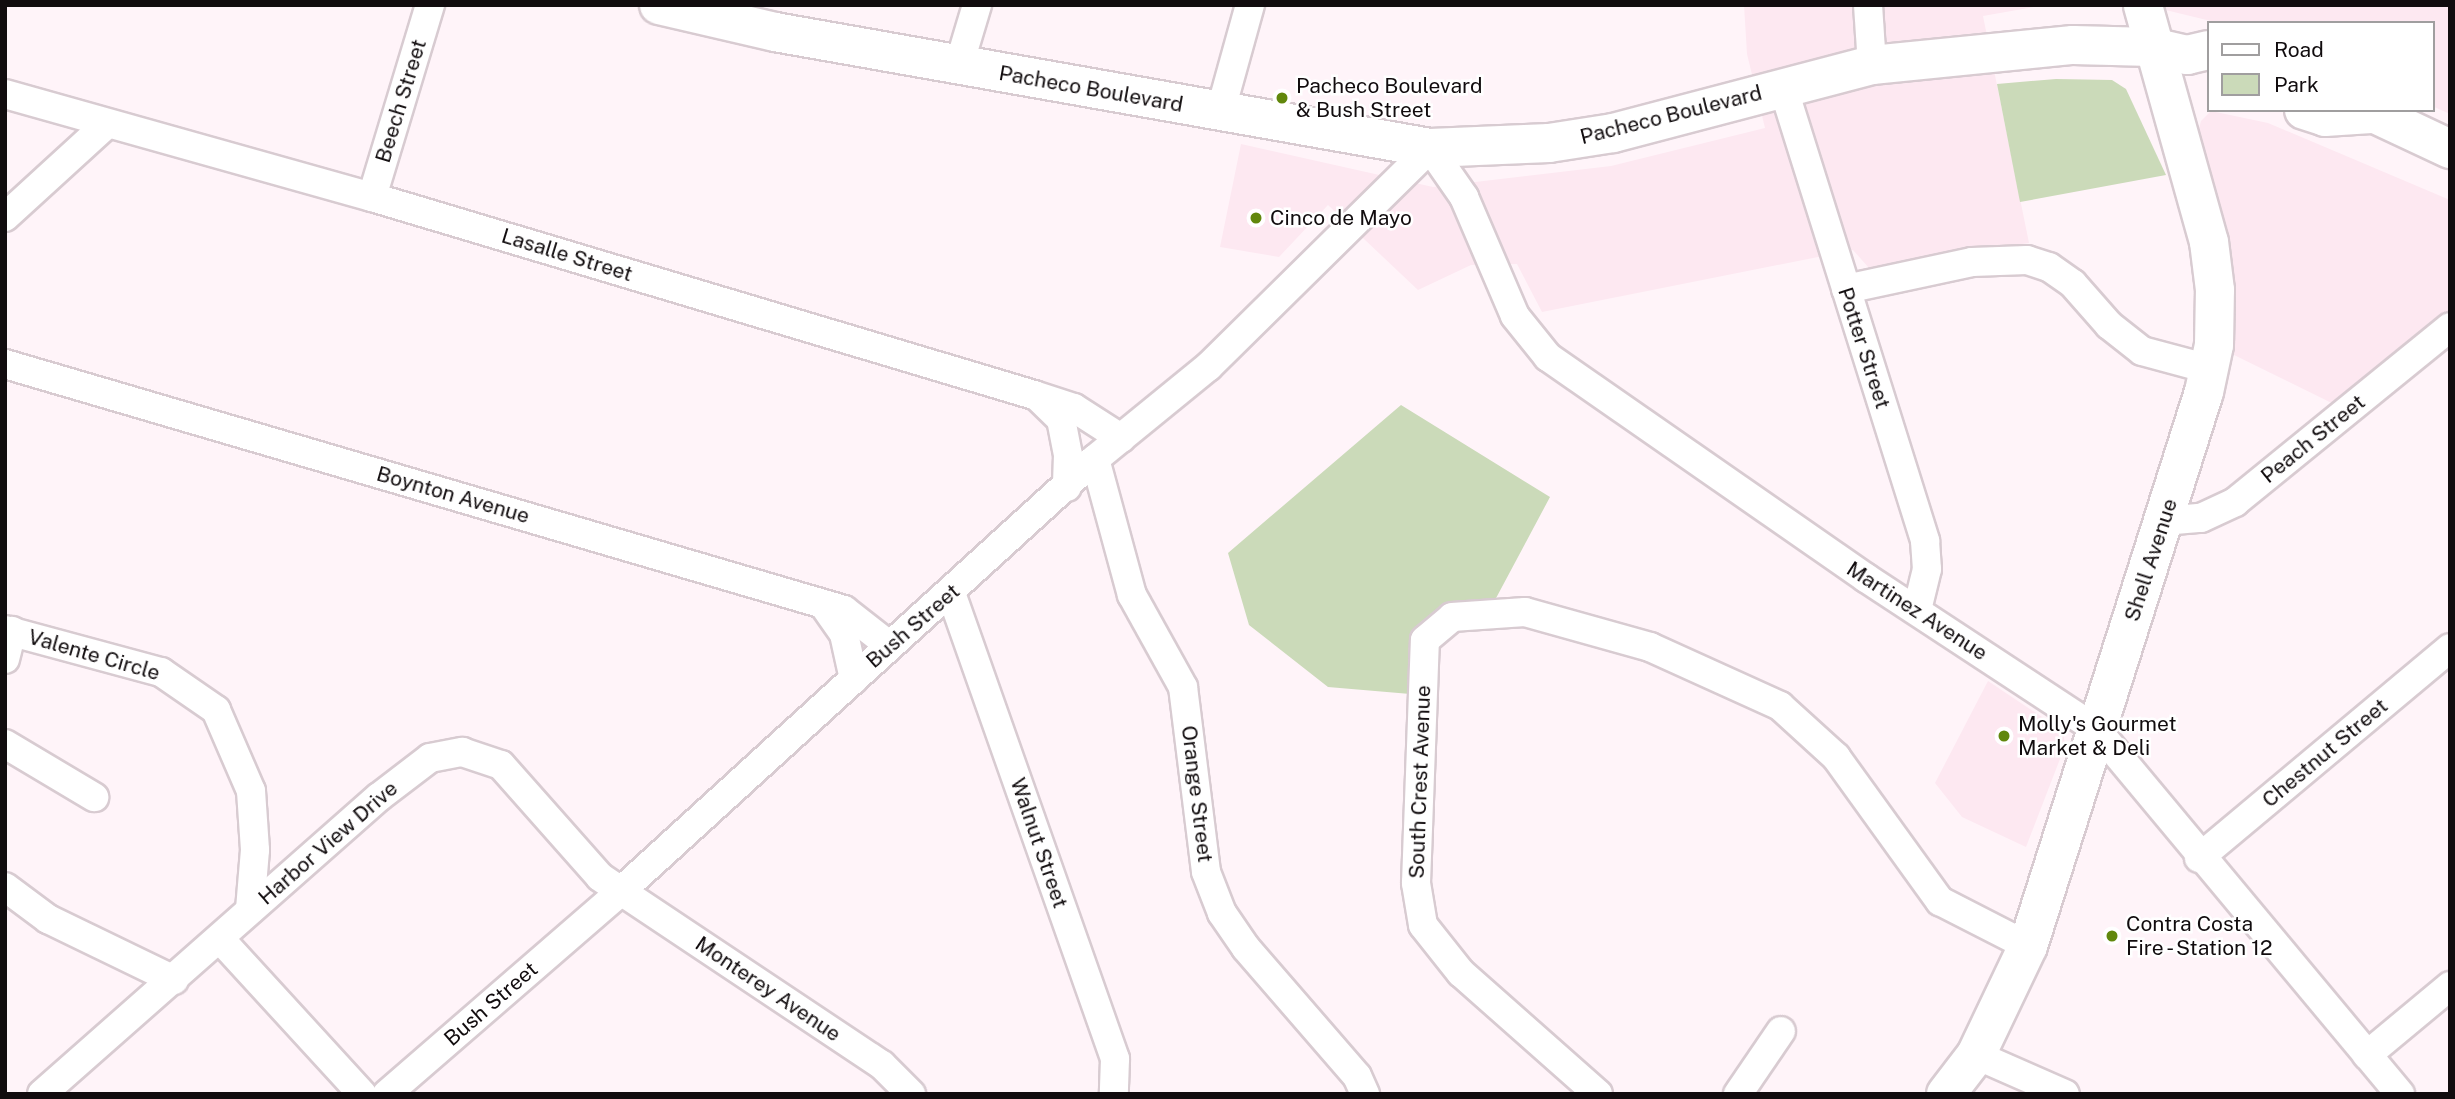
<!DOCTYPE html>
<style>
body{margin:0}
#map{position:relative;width:2455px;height:1099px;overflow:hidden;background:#fff4f9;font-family:"Public Sans",sans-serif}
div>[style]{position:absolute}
.built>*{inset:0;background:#fde8f1}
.green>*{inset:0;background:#cbdab9}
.roads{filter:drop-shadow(2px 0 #d8cbd1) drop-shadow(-2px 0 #d8cbd1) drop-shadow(0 2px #d8cbd1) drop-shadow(0 -2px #d8cbd1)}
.street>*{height:28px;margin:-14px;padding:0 14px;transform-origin:14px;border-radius:14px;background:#fff}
.secondary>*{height:38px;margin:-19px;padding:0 19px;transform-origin:19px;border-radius:19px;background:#fff}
.dots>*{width:19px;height:19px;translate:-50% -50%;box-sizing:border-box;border:4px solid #fff;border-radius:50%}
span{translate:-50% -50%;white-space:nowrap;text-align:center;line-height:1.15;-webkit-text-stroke:5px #fff;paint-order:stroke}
.poi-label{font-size:21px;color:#110c0e}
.left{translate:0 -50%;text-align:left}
.street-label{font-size:21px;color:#110c0e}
.frame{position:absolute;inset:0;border:7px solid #110c0e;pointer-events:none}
.legend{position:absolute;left:2207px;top:21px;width:228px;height:91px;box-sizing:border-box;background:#fff;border:2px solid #a09e9f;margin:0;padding:9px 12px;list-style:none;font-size:21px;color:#110c0e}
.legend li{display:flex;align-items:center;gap:14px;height:35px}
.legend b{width:35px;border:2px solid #a09e9f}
</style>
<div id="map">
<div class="built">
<div style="clip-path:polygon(1744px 5px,2045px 5px,1983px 16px,2029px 243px,1869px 268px,1853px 250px,1542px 312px,1517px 264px,1471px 265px,1418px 290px,1328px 205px,1279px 257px,1220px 247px,1241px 144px,1433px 187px,1611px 166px,1765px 128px,1747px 54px)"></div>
<div style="clip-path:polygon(2145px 5px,2450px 5px,2450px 114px,2432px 106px,2432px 23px,2219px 23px)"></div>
<div style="clip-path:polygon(2211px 111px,2268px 123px,2450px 200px,2450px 327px,2348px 411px,2230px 353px,2197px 136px,2201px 121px)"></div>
<div style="clip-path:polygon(1988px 681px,2063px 731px,2065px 746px,2026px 847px,1962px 817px,1935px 783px)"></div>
</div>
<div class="green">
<div style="clip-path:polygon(2056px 79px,2112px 80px,2126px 89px,2166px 175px,2020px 202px,1997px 84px)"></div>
<div style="clip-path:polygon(1401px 405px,1550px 497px,1487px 615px,1425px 640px,1422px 695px,1328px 687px,1249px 625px,1228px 553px)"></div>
</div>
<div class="roads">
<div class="street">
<div style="left:1868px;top:5px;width:60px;rotate:86.2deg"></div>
<div style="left:959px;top:65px;width:63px;rotate:-73.3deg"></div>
<div style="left:1783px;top:87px;width:476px;rotate:72.6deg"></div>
<div style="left:1925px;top:541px;width:28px;rotate:86deg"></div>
<div style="left:1927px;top:569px;width:42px;rotate:103.7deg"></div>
<div style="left:5px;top:94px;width:381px;rotate:15.7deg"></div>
<div style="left:372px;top:197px;width:691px;rotate:16.65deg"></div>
<div style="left:1034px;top:395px;width:42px;rotate:18deg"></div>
<div style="left:1074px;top:408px;width:56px;rotate:32.6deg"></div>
<div style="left:1220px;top:113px;width:112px;rotate:-74.5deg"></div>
<div style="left:372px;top:197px;width:201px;rotate:-73.2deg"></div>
<div style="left:5px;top:217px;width:138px;rotate:-42.4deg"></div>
<div style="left:1846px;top:289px;width:129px;rotate:-12.1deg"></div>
<div style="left:1972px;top:262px;width:55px;rotate:-2.1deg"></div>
<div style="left:2027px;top:260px;width:23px;rotate:18deg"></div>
<div style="left:2049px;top:267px;width:29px;rotate:35deg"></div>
<div style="left:2073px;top:284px;width:55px;rotate:48.7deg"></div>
<div style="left:2109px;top:325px;width:42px;rotate:38.2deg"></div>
<div style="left:2142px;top:351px;width:69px;rotate:15deg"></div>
<div style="left:5px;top:364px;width:874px;rotate:16.34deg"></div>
<div style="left:844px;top:610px;width:58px;rotate:38deg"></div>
<div style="left:1039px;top:398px;width:30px;rotate:44deg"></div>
<div style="left:1061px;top:419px;width:37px;rotate:79deg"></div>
<div style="left:1068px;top:455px;width:32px;rotate:92deg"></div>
<div style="left:1095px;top:459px;width:141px;rotate:74.8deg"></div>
<div style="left:1132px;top:595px;width:105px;rotate:61deg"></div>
<div style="left:1183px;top:687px;width:186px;rotate:82.9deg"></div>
<div style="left:1206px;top:872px;width:44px;rotate:68.7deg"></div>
<div style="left:1222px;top:913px;width:42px;rotate:55.6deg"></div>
<div style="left:1246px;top:948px;width:169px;rotate:49.1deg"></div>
<div style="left:1357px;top:1076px;width:20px;rotate:66deg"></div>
<div style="left:2163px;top:521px;width:38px;rotate:-5deg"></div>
<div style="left:2201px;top:518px;width:38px;rotate:-25deg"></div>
<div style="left:2235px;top:502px;width:277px;rotate:-39.1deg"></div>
<div style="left:951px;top:593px;width:494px;rotate:70.6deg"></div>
<div style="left:1115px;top:1059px;width:35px;rotate:92deg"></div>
<div style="left:823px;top:604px;width:37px;rotate:55deg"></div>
<div style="left:844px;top:634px;width:46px;rotate:77.5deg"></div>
<div style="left:5px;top:630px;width:162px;rotate:15.1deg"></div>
<div style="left:161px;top:672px;width:67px;rotate:34.6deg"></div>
<div style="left:216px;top:710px;width:88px;rotate:66.6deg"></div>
<div style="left:251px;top:791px;width:59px;rotate:86.1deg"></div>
<div style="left:255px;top:850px;width:60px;rotate:94.8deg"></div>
<div style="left:5px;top:659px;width:29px;rotate:-76deg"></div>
<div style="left:5px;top:744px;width:104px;rotate:30.8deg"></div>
<div style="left:2199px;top:858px;width:327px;rotate:-39.9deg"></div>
<div style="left:5px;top:887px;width:54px;rotate:36.7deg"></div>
<div style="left:48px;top:919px;width:140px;rotate:25.8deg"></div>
<div style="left:221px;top:940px;width:209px;rotate:47.5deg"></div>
<div style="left:1976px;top:1055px;width:97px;rotate:23.7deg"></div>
<div style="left:2367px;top:1055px;width:108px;rotate:-39.7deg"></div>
<div style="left:42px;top:1094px;width:449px;rotate:-41.4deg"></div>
<div style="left:379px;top:797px;width:64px;rotate:-37.4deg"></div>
<div style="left:430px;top:758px;width:33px;rotate:-11deg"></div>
<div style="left:462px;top:752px;width:41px;rotate:18.4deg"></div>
<div style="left:501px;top:765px;width:149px;rotate:48.5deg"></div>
<div style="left:600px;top:877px;width:339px;rotate:33.7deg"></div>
<div style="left:882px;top:1065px;width:41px;rotate:45deg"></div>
<div style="left:387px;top:1094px;width:310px;rotate:-40.9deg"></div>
<div style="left:621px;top:891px;width:641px;rotate:-42.35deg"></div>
<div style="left:1095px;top:459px;width:146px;rotate:-39.2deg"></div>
<div style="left:1208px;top:367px;width:312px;rotate:-44.6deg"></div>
<div style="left:1430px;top:148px;width:60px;rotate:55.2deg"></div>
<div style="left:1464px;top:197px;width:129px;rotate:66.8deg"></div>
<div style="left:1515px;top:316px;width:53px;rotate:51.2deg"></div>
<div style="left:1548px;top:357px;width:387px;rotate:34.8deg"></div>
<div style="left:1866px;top:578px;width:275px;rotate:33.3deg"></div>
<div style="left:2096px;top:729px;width:475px;rotate:50.2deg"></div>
<div style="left:1598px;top:1094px;width:183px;rotate:-138.5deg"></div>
<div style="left:1461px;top:973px;width:61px;rotate:-128.4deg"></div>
<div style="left:1423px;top:925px;width:43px;rotate:-99.5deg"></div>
<div style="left:1416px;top:883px;width:243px;rotate:-87.9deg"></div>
<div style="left:1425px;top:640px;width:35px;rotate:-40deg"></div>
<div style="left:1452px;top:617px;width:73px;rotate:-3.9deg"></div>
<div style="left:1525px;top:612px;width:130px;rotate:15.6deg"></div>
<div style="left:1650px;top:647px;width:143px;rotate:24.4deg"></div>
<div style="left:1780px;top:706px;width:76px;rotate:42.3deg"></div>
<div style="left:1836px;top:757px;width:178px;rotate:54.2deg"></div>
<div style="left:1940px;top:901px;width:99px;rotate:27.1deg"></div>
<div style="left:1738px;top:1094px;width:76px;rotate:-55.7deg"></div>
</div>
<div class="secondary">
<div style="left:659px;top:5px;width:119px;rotate:13.1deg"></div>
<div style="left:775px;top:32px;width:665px;rotate:10.04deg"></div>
<div style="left:1430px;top:148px;width:119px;rotate:-2.4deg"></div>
<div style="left:1549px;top:143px;width:65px;rotate:-8.9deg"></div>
<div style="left:1613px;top:133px;width:268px;rotate:-14.7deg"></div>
<div style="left:1872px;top:65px;width:202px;rotate:-5.7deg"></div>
<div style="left:2073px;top:45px;width:79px;rotate:1.5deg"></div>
<div style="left:2152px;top:47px;width:36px;rotate:13deg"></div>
<div style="left:2187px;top:55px;width:22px;rotate:-13deg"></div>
<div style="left:2304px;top:110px;width:22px;rotate:18deg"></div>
<div style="left:2325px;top:117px;width:46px;rotate:-3.7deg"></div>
<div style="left:2367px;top:110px;width:92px;rotate:25.2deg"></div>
<div style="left:1946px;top:1094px;width:49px;rotate:-52.4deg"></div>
<div style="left:1976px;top:1055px;width:121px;rotate:-64.5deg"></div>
<div style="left:2028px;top:946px;width:581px;rotate:-72.38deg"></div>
<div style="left:2204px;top:392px;width:48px;rotate:-78deg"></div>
<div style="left:2214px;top:345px;width:55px;rotate:-89deg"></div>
<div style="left:2215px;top:290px;width:48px;rotate:-97.1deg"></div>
<div style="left:2209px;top:242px;width:246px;rotate:-105.6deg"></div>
</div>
</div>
<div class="dots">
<div style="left:1282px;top:98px;background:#61870c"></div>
<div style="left:1256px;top:218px;background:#61870c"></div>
<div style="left:2004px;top:736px;background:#61870c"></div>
<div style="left:2112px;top:936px;background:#61870c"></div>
</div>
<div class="poi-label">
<span class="left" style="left:1296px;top:98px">Pacheco Boulevard<br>&amp; Bush Street</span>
<span class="left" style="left:1270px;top:218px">Cinco de Mayo</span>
<span class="left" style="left:2018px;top:736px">Molly's Gourmet<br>Market &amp; Deli</span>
<span class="left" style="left:2126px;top:936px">Contra Costa<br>Fire - Station 12</span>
</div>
<div class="street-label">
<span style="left:1091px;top:89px;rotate:10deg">Pacheco Boulevard</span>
<span style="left:401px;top:101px;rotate:-73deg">Beech Street</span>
<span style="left:1671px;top:115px;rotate:-14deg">Pacheco Boulevard</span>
<span style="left:567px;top:255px;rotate:17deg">Lasalle Street</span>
<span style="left:1864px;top:348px;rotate:72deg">Potter Street</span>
<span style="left:2313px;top:439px;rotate:-39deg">Peach Street</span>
<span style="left:453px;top:495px;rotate:16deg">Boynton Avenue</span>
<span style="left:2151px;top:560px;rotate:-72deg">Shell Avenue</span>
<span style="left:1917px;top:611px;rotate:33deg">Martinez Avenue</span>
<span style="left:913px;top:626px;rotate:-41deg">Bush Street</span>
<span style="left:94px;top:655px;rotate:16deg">Valente Circle</span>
<span style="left:2325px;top:753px;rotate:-40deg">Chestnut Street</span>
<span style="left:1420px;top:782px;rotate:-88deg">South Crest Avenue</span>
<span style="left:1197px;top:794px;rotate:83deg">Orange Street</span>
<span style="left:328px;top:843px;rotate:-41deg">Harbor View Drive</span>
<span style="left:1039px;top:843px;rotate:71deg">Walnut Street</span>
<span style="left:768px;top:989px;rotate:34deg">Monterey Avenue</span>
<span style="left:491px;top:1004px;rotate:-41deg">Bush Street</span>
</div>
<div class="frame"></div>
<ul class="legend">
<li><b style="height:9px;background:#fff"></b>Road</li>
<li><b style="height:19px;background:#cbdab9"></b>Park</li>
</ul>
</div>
